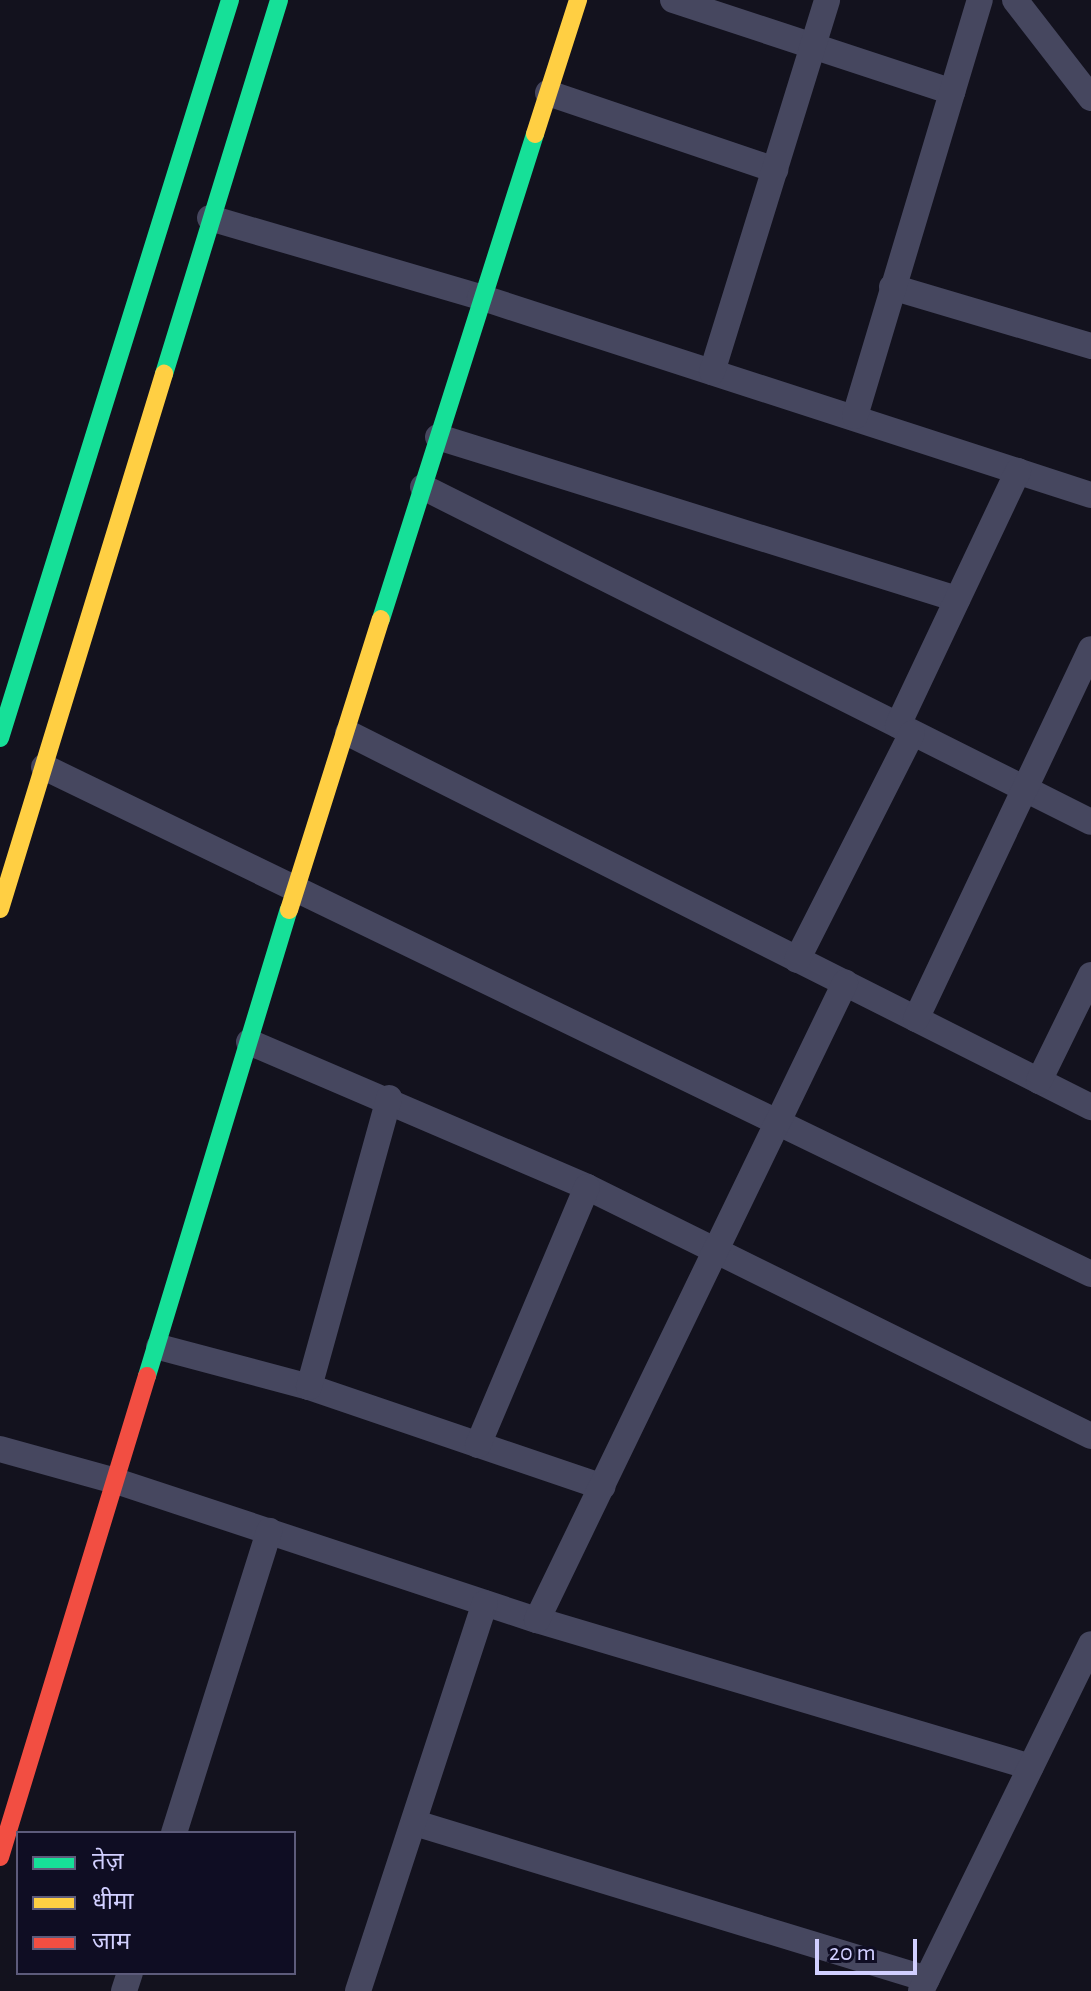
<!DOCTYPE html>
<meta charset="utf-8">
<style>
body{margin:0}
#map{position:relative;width:1091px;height:1991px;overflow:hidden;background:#13121e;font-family:"Alegreya Sans","Noto Sans Devanagari",sans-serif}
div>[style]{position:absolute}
.street>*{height:26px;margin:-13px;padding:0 13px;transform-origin:13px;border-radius:13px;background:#46475f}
.fast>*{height:18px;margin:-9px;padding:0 9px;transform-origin:9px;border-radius:9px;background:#16e098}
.slow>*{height:18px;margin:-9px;padding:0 9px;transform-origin:9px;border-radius:9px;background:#ffcf43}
.jam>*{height:18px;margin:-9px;padding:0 9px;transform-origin:9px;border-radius:9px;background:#f24e42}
span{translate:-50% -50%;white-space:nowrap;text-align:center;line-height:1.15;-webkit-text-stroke:8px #0f0d23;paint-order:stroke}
.legend{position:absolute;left:16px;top:1831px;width:280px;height:144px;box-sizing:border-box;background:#0f0d23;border:2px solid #5d5b7b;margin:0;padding:10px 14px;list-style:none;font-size:24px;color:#d1cfff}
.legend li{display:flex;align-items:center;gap:16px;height:40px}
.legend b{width:40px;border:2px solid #5d5b7b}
.scale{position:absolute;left:815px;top:1939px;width:102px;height:36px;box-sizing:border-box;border:4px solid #d1cfff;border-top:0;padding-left:10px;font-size:24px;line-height:28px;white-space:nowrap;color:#d1cfff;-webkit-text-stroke:6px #0f0d23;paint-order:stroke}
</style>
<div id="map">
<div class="street">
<div style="left:673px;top:0;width:294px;rotate:18.2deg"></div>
<div style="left:1015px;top:0;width:124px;rotate:52.2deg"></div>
<div style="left:548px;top:93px;width:240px;rotate:18.7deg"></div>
<div style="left:210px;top:218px;width:281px;rotate:16.3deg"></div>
<div style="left:480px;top:297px;width:642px;rotate:17.96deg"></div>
<div style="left:892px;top:287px;width:208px;rotate:16.5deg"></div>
<div style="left:712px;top:372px;width:389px;rotate:-72.8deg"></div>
<div style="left:855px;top:416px;width:434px;rotate:-73.3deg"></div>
<div style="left:438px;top:437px;width:544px;rotate:17.34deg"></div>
<div style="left:423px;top:487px;width:747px;rotate:26.63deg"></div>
<div style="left:898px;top:725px;width:281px;rotate:-64.7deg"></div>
<div style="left:348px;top:733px;width:832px;rotate:26.72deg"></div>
<div style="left:44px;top:767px;width:1163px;rotate:25.84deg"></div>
<div style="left:797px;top:960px;width:254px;rotate:-63.1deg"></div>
<div style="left:916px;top:1019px;width:409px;rotate:-64.7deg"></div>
<div style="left:249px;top:1042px;width:368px;rotate:23.2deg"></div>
<div style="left:587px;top:1187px;width:562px;rotate:26.29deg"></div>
<div style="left:1039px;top:1081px;width:118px;rotate:-63.9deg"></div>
<div style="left:159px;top:1347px;width:155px;rotate:14.9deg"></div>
<div style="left:309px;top:1387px;width:310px;rotate:18.8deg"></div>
<div style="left:309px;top:1387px;width:300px;rotate:-74.5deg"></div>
<div style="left:478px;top:1445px;width:280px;rotate:-67.1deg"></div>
<div style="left:0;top:1449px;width:123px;rotate:15.5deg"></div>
<div style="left:119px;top:1482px;width:440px;rotate:18.3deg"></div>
<div style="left:537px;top:1620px;width:515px;rotate:16.57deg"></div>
<div style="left:537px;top:1620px;width:708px;rotate:-64.2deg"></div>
<div style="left:415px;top:1823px;width:535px;rotate:16.95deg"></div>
<div style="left:174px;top:1833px;width:317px;rotate:-72.5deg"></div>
<div style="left:124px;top:1991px;width:19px;rotate:-72deg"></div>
<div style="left:358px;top:1991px;width:408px;rotate:-71.9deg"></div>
<div style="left:921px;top:1991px;width:386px;rotate:-63.9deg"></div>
</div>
<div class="fast">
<div style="left:164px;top:374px;width:391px;rotate:-72.9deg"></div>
<div style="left:381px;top:619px;width:509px;rotate:-72.38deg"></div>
<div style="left:0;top:738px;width:773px;rotate:-72.69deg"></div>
<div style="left:147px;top:1376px;width:487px;rotate:-73.1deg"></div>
</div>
<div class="slow">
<div style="left:535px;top:134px;width:141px;rotate:-72.2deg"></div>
<div style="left:0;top:909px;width:560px;rotate:-72.96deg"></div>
<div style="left:289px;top:910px;width:305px;rotate:-72.5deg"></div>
</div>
<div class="jam">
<div style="left:0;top:1857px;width:503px;rotate:-73.01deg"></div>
</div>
<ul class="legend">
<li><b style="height:10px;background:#16e098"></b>तेज़</li>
<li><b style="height:10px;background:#ffcf43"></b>धीमा</li>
<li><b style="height:10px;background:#f24e42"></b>जाम</li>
</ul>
<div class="scale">20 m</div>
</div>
